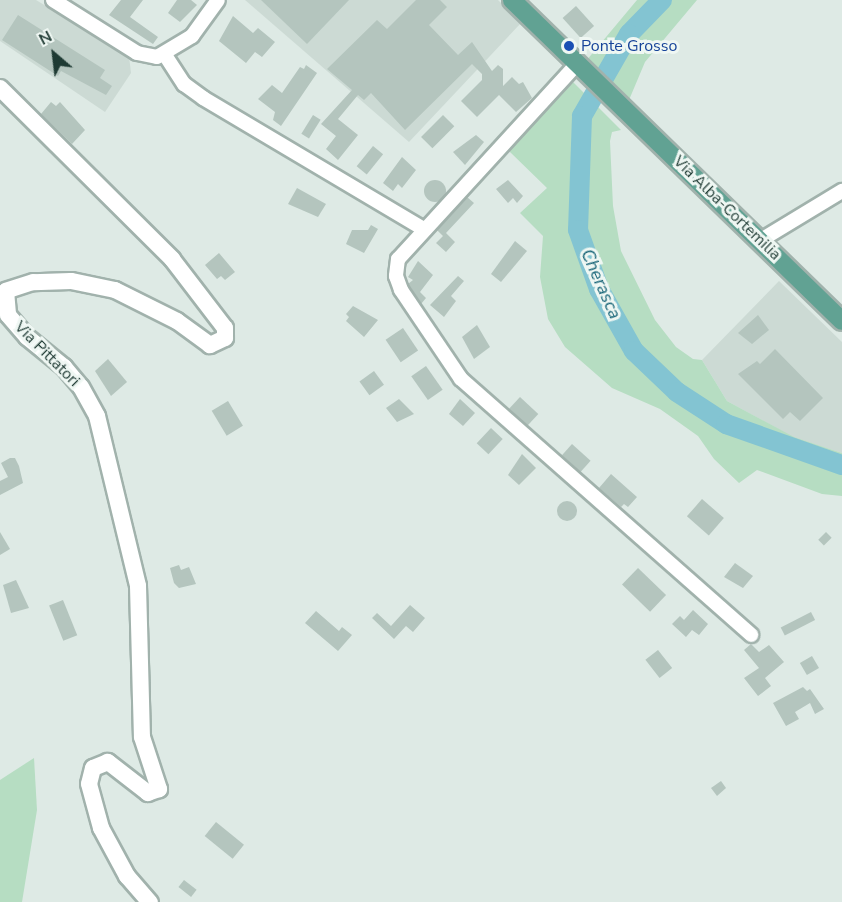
<!DOCTYPE html>
<style>
body{margin:0}
#map{position:relative;width:842px;height:902px;overflow:hidden;background:#deeae5;font-family:"Nunito Sans",sans-serif}
div>[style]{position:absolute}
.built>*{inset:0;background:#ccdad4}
.green>*{inset:0;background:#b6ddc2}
.river>*{height:20px;margin:-10px;padding:0 10px;transform-origin:10px;border-radius:10px;background:#83c4d2}
.building>*{inset:0;background:#b4c5be;transform-origin:0 0}
.round{border-radius:50%}
.roads{filter:drop-shadow(2px 0 #a1b2ac) drop-shadow(-2px 0 #a1b2ac) drop-shadow(0 2px #a1b2ac) drop-shadow(0 -2px #a1b2ac)}
.minor>*{height:14px;margin:-7px;padding:0 7px;transform-origin:7px;border-radius:7px;background:#fff}
.tertiary>*{height:16px;margin:-8px;padding:0 8px;transform-origin:8px;border-radius:8px;background:#fff}
.primary>*{height:18px;margin:-9px;padding:0 9px;transform-origin:9px;border-radius:9px;background:#61a293}
.dots>*{width:16px;height:16px;translate:-50% -50%;box-sizing:border-box;border:3px solid #eff7f3;border-radius:50%}
span{translate:-50% -50%;white-space:nowrap;text-align:center;line-height:1.15;-webkit-text-stroke:6px #eff7f3;paint-order:stroke}
.transit-label{font-size:16px;color:#164399}
.left{translate:0 -50%;text-align:left}
.street-label{font-size:16px;color:#1f3b34}
.water-label{font-size:18px;color:#186578;font-style:italic}
.north{position:absolute;left:24px;top:24px;width:60px;height:60px;-webkit-text-stroke:4px #eff7f3;paint-order:stroke;rotate:332deg;font-size:16px;font-weight:700;line-height:24px;text-align:center;color:#1f3b34}
.north::after{content:'';display:block;margin:auto;width:21px;height:27px;background:#1f3b34;clip-path:polygon(50% 0,100% 100%,50% 72%,0 100%)}
</style>
<div id="map">
<div class="built">
<div style="clip-path:polygon(0 0,36px 0,129px 56px,131px 73px,105px 112px,0 41px)"></div>
<div style="clip-path:polygon(245px 0,498px 0,521px 23px,409px 142px)"></div>
<div style="clip-path:polygon(779px 281px,842px 342px,842px 453px,793px 437px,727px 401px,702px 360px)"></div>
</div>
<div class="green">
<div style="clip-path:polygon(637px 0,697px 0,645px 62px,629px 100px,586px 61px)"></div>
<div style="clip-path:polygon(570px 79px,621px 130px,612px 132px,610px 141px,613px 206px,621px 251px,655px 320px,676px 347px,693px 359px,702px 360px,727px 401px,794px 437px,842px 453px,842px 496px,822px 494px,757px 470px,739px 483px,714px 459px,698px 436px,660px 409px,612px 388px,565px 347px,548px 319px,540px 277px,543px 236px,520px 213px,547px 188px,510px 152px,511px 143px)"></div>
<div style="clip-path:polygon(34px 758px,37px 810px,22px 902px,0 902px,0 780px)"></div>
</div>
<div class="river">
<div style="left:662px;top:0;width:47px;rotate:134.1deg"></div>
<div style="left:629px;top:34px;width:95px;rotate:119.8deg"></div>
<div style="left:582px;top:116px;width:114px;rotate:92deg"></div>
<div style="left:578px;top:230px;width:63px;rotate:70.4deg"></div>
<div style="left:599px;top:289px;width:71px;rotate:60.6deg"></div>
<div style="left:634px;top:351px;width:59px;rotate:43.6deg"></div>
<div style="left:677px;top:392px;width:59px;rotate:33.1deg"></div>
<div style="left:726px;top:424px;width:123px;rotate:19.5deg"></div>
</div>
<div class="building">
<div style="clip-path:polygon(121px 0,143px 0,130px 17px,158px 37px,153px 44px,109px 15px)"></div>
<div style="clip-path:polygon(177px 0,191px 0,197px 5px,180px 22px,168px 13px)"></div>
<div style="clip-path:polygon(261px 0,349px 0,307px 44px)"></div>
<div style="clip-path:polygon(416px 0,440px 0,447px 7px,429px 25px,458px 55px,472px 42px,492px 71px,498px 65px,503px 69px,503px 86px,512px 77px,519px 84px,523px 82px,532px 98px,516px 112px,499px 95px,477px 117px,461px 101px,482px 80px,482px 74px,472px 64px,405px 130px,371px 93px,364px 100px,358px 95px,338px 119px,358px 135px,338px 160px,326px 149px,336px 136px,321px 124px,352px 90px,327px 69px,377px 20px,387px 29px)"></div>
<div style="left:576px;top:6px;width:27px;height:18px;rotate:48deg"></div>
<div style="clip-path:polygon(18px 15px,105px 70px,100px 78px,112px 86px,106px 95px,61px 71px,58px 76px,2px 40px)"></div>
<div style="clip-path:polygon(233px 16px,253px 33px,258px 28px,275px 42px,262px 57px,255px 52px,246px 63px,219px 41px)"></div>
<div style="clip-path:polygon(306px 65px,317px 73px,281px 126px,273px 120px,275px 112px,258px 99px,272px 85px,282px 93px,300px 67px,304px 69px)"></div>
<div style="clip-path:polygon(51px 102px,56px 106px,60px 102px,85px 130px,72px 144px,41px 114px)"></div>
<div style="left:313px;top:115px;width:9px;height:22px;rotate:32deg"></div>
<div style="left:443px;top:115px;width:16px;height:31px;rotate:45deg"></div>
<div style="clip-path:polygon(476px 135px,484px 142px,465px 165px,453px 152px)"></div>
<div style="left:373px;top:146px;width:13px;height:26px;rotate:39deg"></div>
<div style="clip-path:polygon(402px 157px,416px 170px,402px 188px,398px 184px,393px 191px,383px 183px)"></div>
<div style="clip-path:polygon(508px 180px,523px 196px,517px 203px,513px 198px,508px 203px,496px 189px)"></div>
<div class="round" style="left:424px;top:180px;width:22px;height:22px"></div>
<div style="clip-path:polygon(297px 188px,326px 204px,318px 217px,288px 204px)"></div>
<div style="clip-path:polygon(467px 197px,474px 203px,446px 233px,455px 242px,446px 252px,436px 243px,443px 236px,437px 230px)"></div>
<div style="clip-path:polygon(371px 225px,378px 229px,364px 253px,346px 244px,352px 230px,368px 230px)"></div>
<div style="clip-path:polygon(515px 241px,527px 251px,501px 282px,491px 274px)"></div>
<div style="clip-path:polygon(219px 253px,235px 272px,225px 280px,221px 276px,217px 279px,205px 265px)"></div>
<div style="clip-path:polygon(418px 261px,433px 275px,420px 292px,426px 298px,421px 304px,408px 284px,413px 280px,408px 277px)"></div>
<div style="clip-path:polygon(458px 276px,464px 281px,451px 296px,456px 301px,444px 317px,430px 305px)"></div>
<div style="clip-path:polygon(353px 306px,378px 320px,364px 337px,346px 321px,349px 317px,346px 314px)"></div>
<div style="clip-path:polygon(758px 315px,769px 330px,752px 344px,738px 333px)"></div>
<div style="clip-path:polygon(477px 325px,490px 347px,474px 359px,462px 337px)"></div>
<div style="left:403px;top:328px;width:27px;height:21px;rotate:56deg"></div>
<div style="clip-path:polygon(775px 349px,823px 398px,800px 421px,790px 412px,783px 419px,738px 374px,757px 361px,760px 364px)"></div>
<div style="clip-path:polygon(108px 359px,127px 382px,111px 396px,95px 371px)"></div>
<div style="left:426px;top:366px;width:29px;height:18px;rotate:55deg"></div>
<div style="left:374px;top:371px;width:17px;height:18px;rotate:54deg"></div>
<div style="left:520px;top:397px;width:25px;height:16px;rotate:43deg"></div>
<div style="clip-path:polygon(399px 399px,414px 414px,397px 422px,386px 408px)"></div>
<div style="clip-path:polygon(460px 399px,475px 413px,463px 426px,449px 414px)"></div>
<div style="left:228px;top:401px;width:29px;height:19px;rotate:59deg"></div>
<div style="left:491px;top:428px;width:16px;height:21px;rotate:43deg"></div>
<div style="left:572px;top:444px;width:25px;height:15px;rotate:42deg"></div>
<div style="clip-path:polygon(522px 454px,536px 468px,519px 485px,508px 475px)"></div>
<div style="clip-path:polygon(10px 458px,15px 458px,19px 466px,23px 483px,0 495px,0 481px,8px 477px,1px 463px)"></div>
<div style="clip-path:polygon(611px 474px,637px 497px,628px 507px,624px 504px,621px 507px,599px 488px)"></div>
<div style="left:702px;top:499px;width:29px;height:23px;rotate:41deg"></div>
<div class="round" style="left:557px;top:501px;width:20px;height:20px"></div>
<div style="clip-path:polygon(0 532px,10px 549px,0 555px)"></div>
<div style="left:826px;top:532px;width:8px;height:11px;rotate:45deg"></div>
<div style="clip-path:polygon(735px 563px,753px 576px,743px 588px,724px 577px)"></div>
<div style="clip-path:polygon(179px 565px,181px 570px,189px 567px,196px 584px,179px 588px,174px 583px,170px 568px)"></div>
<div style="left:638px;top:568px;width:39px;height:23px;rotate:44deg"></div>
<div style="clip-path:polygon(16px 580px,29px 608px,11px 613px,3px 585px)"></div>
<div style="left:63px;top:600px;width:38px;height:15px;rotate:68deg"></div>
<div style="clip-path:polygon(410px 605px,425px 618px,413px 632px,406px 626px,394px 639px,372px 618px,377px 613px,391px 626px)"></div>
<div style="clip-path:polygon(693px 610px,708px 624px,699px 635px,692px 630px,686px 637px,672px 624px,680px 616px,684px 620px)"></div>
<div style="clip-path:polygon(316px 611px,339px 631px,342px 627px,352px 635px,338px 651px,305px 623px)"></div>
<div style="left:811px;top:612px;width:9px;height:34px;rotate:63deg"></div>
<div style="clip-path:polygon(751px 644px,759px 652px,769px 645px,784px 662px,765px 678px,771px 686px,758px 696px,744px 678px,759px 668px,744px 650px)"></div>
<div style="left:658px;top:650px;width:23px;height:16px;rotate:52deg"></div>
<div style="left:812px;top:656px;width:14px;height:14px;rotate:60deg"></div>
<div style="clip-path:polygon(803px 687px,807px 691px,810px 689px,824px 709px,815px 714px,810px 703px,795px 712px,799px 719px,786px 726px,773px 703px)"></div>
<div style="clip-path:polygon(721px 781px,726px 788px,717px 796px,711px 788px)"></div>
<div style="left:216px;top:822px;width:36px;height:18px;rotate:39deg"></div>
<div style="left:184px;top:880px;width:16px;height:9px;rotate:38deg"></div>
</div>
<div class="roads">
<div class="minor">
<div style="left:53px;top:0;width:99px;rotate:32.2deg"></div>
<div style="left:137px;top:53px;width:20px;rotate:11deg"></div>
<div style="left:157px;top:57px;width:41px;rotate:-31deg"></div>
<div style="left:192px;top:36px;width:44px;rotate:-54.2deg"></div>
<div style="left:165px;top:55px;width:35px;rotate:57deg"></div>
<div style="left:184px;top:84px;width:24px;rotate:36deg"></div>
<div style="left:203px;top:98px;width:258px;rotate:30.7deg"></div>
<div style="left:576px;top:65px;width:263px;rotate:132.5deg"></div>
<div style="left:398px;top:259px;width:17px;rotate:97deg"></div>
<div style="left:396px;top:276px;width:15px;rotate:70deg"></div>
<div style="left:401px;top:290px;width:107px;rotate:56deg"></div>
<div style="left:461px;top:379px;width:387px;rotate:41.4deg"></div>
<div style="left:761px;top:240px;width:95px;rotate:-31.2deg"></div>
</div>
<div class="tertiary">
<div style="left:0;top:88px;width:243px;rotate:44.8deg"></div>
<div style="left:172px;top:259px;width:87px;rotate:52.5deg"></div>
<div style="left:225px;top:328px;width:10px;rotate:90deg"></div>
<div style="left:225px;top:338px;width:17px;rotate:155deg"></div>
<div style="left:210px;top:345px;width:41px;rotate:-144deg"></div>
<div style="left:177px;top:321px;width:69px;rotate:-153.4deg"></div>
<div style="left:115px;top:290px;width:45px;rotate:-168.4deg"></div>
<div style="left:71px;top:281px;width:38px;rotate:178deg"></div>
<div style="left:33px;top:282px;width:28px;rotate:162deg"></div>
<div style="left:6px;top:291px;width:24px;rotate:85deg"></div>
<div style="left:8px;top:315px;width:29px;rotate:49deg"></div>
<div style="left:27px;top:337px;width:48px;rotate:39deg"></div>
<div style="left:64px;top:367px;width:26px;rotate:50deg"></div>
<div style="left:81px;top:387px;width:33px;rotate:61deg"></div>
<div style="left:97px;top:416px;width:175px;rotate:76.4deg"></div>
<div style="left:138px;top:586px;width:151px;rotate:88.5deg"></div>
<div style="left:142px;top:737px;width:55px;rotate:71.9deg"></div>
<div style="left:159px;top:789px;width:12px;rotate:160deg"></div>
<div style="left:148px;top:793px;width:51px;rotate:-142.2deg"></div>
<div style="left:108px;top:762px;width:16px;rotate:158deg"></div>
<div style="left:93px;top:768px;width:16px;rotate:104deg"></div>
<div style="left:89px;top:784px;width:46px;rotate:74.7deg"></div>
<div style="left:101px;top:828px;width:55px;rotate:61.6deg"></div>
<div style="left:127px;top:876px;width:35px;rotate:49deg"></div>
</div>
<div class="primary">
<div style="left:512px;top:0;width:460px;rotate:44.2deg"></div>
</div>
</div>
<div class="dots">
<div style="left:569px;top:46px;background:#1a4fb4"></div>
</div>
<div class="transit-label">
<span class="left" style="left:581px;top:46px">Ponte Grosso</span>
</div>
<div class="street-label">
<span style="left:727px;top:208px;rotate:44deg">Via Alba-Cortemilia</span>
<span style="left:47px;top:354px;rotate:45deg">Via Pittatori</span>
</div>
<div class="water-label">
<span style="left:601px;top:284px;rotate:66deg">Cherasca</span>
</div>
<div class="north">N</div>
</div>
